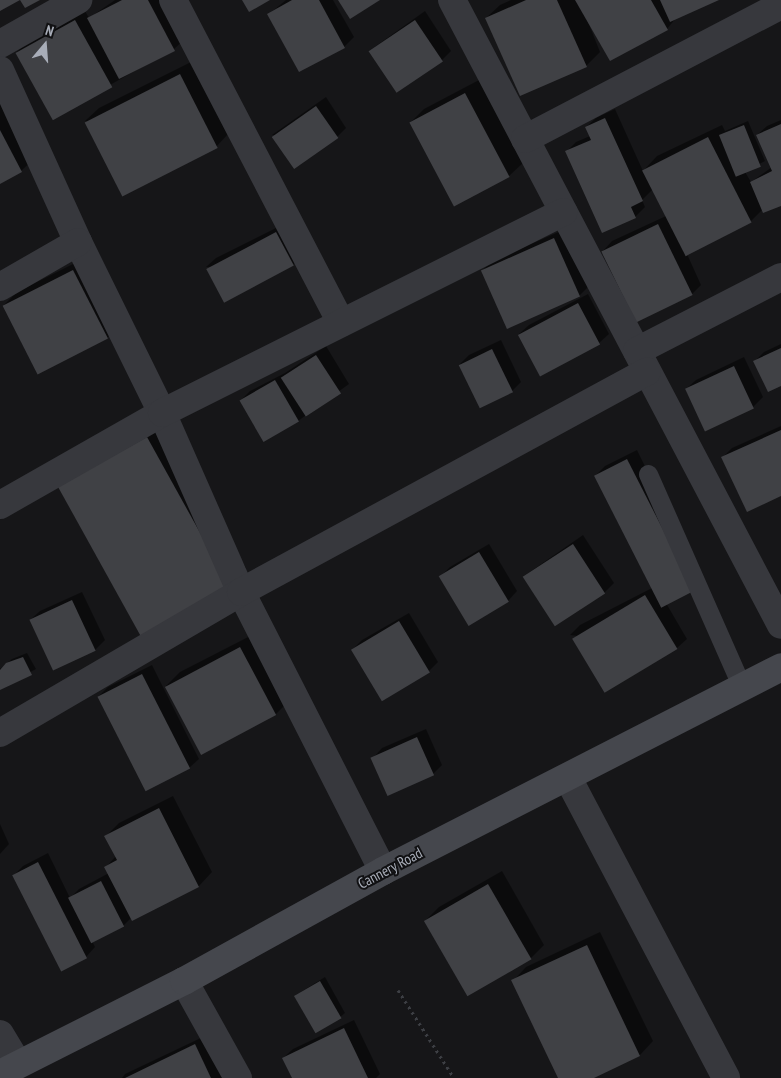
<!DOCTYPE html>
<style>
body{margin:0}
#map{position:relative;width:781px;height:1078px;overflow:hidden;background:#161618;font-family:"PT Sans Narrow",sans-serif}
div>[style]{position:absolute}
.shadow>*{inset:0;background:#0007}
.building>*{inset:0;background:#404145;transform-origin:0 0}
.path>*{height:3px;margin-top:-1.5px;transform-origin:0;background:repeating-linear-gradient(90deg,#3d3f44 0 2.5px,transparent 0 6.5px)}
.service>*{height:19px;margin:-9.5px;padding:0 9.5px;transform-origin:9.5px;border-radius:9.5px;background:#37383d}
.minor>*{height:28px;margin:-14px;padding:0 14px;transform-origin:14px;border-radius:14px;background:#37383d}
.secondary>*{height:28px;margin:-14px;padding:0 14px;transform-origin:14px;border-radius:14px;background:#45474d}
span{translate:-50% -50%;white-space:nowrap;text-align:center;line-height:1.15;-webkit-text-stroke:4px #111113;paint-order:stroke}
.street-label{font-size:15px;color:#a8adb8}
.north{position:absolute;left:20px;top:20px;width:50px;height:50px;-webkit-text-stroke:4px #111113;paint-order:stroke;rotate:18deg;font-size:14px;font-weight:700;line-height:20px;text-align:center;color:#a8adb8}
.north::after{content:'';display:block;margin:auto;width:18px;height:22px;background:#a8adb8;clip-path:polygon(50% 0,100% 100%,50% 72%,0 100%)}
</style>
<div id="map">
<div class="shadow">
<div style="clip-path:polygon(115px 0,163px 0,184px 40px,174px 49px,53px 117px,17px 52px,26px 43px,85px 11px,89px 18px)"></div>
<div style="clip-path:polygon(286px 0,333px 0,354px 37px,344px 47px,269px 14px)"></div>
<div style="clip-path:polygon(511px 0,716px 0,676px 18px,667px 29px,585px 14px,600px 52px,586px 66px,486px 18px,500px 5px)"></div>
<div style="clip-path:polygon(425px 11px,451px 51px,442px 60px,369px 51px)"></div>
<div style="clip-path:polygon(193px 61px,229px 133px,216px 147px,85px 121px,99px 108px)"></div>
<div style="clip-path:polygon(479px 80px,523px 163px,509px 176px,411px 122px,424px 109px)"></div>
<div style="clip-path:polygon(0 91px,35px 158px,21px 171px,0 182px)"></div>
<div style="clip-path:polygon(326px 97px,346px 128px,337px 137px,272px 135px)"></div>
<div style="clip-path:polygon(615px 109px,643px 171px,657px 156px,722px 125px,725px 131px,748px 121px,765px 161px,745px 172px,751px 182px,772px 167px,757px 135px,767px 126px,781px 120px,781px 204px,763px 209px,750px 222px,687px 254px,701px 285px,692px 294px,603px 251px,612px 241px,666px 216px,653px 189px,642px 200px,645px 207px,635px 217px,567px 151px,576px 142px,590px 136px,586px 127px,596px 118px)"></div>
<div style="clip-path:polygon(286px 223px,303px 256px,293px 265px,206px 267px,216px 258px)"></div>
<div style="clip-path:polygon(563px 230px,589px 286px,579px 296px,482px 271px,492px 261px)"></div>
<div style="clip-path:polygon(87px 257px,121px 324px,107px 338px,4px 305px,17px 292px)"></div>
<div style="clip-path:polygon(588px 294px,609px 334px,599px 343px,519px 334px,529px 325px)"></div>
<div style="clip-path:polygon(501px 340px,521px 382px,512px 391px,460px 364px,469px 355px)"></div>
<div style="clip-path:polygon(781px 344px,781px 385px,755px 361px,764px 352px)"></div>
<div style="clip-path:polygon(326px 346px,349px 384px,298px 421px,241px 400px,250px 391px,285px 373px)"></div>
<div style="clip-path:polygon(744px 357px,763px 397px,753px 407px,705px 429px,686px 389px,696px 380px)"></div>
<div style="clip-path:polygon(164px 421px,246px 568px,229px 585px,59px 486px)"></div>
<div style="clip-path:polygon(781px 426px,781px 495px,723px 457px,732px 448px)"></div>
<div style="clip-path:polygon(637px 450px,701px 581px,666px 603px,687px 639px,677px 648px,570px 635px,580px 625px,652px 588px,596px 475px,605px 466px)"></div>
<div style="clip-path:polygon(583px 535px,614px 583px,604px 593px,524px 576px)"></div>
<div style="clip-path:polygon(489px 544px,517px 591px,508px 601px,441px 576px,450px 567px)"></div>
<div style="clip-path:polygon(82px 592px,105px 640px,95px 650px,30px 620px,40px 611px)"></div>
<div style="clip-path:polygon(409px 613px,438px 662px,429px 671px,352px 650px,362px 640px)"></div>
<div style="clip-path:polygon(254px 634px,289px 701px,276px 714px,166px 686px,180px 672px)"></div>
<div style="clip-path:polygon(27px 653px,36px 669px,1px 688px,0 669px,12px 659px)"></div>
<div style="clip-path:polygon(152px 665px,199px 759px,189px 768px,99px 696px,108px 687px)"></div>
<div style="clip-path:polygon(426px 729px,442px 765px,433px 774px,373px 758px,382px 748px)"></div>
<div style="clip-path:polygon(173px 796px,212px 872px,199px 886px,133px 919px,132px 917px,124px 925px,92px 941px,95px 947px,86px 957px,14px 875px,23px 866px,48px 853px,70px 898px,79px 889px,109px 873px,106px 867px,116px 856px,106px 836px,119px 823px)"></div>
<div style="clip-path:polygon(0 824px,9px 844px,0 854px)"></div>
<div style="clip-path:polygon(502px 871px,544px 945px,530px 959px,425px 921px,439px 907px)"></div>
<div style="clip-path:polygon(600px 932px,653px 1041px,640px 1055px,591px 1078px,560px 1078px,513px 981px,526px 967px)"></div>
<div style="clip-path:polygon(325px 977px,345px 1013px,340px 1017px,296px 995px)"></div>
<div style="clip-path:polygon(354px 1020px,380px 1074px,376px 1078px,293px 1078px,283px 1058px,293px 1049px)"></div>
<div style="clip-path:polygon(205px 1036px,224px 1078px,122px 1078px,125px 1074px)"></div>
</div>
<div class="building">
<div style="clip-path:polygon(0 0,40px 0,25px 8px,20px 0,0 11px)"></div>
<div style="clip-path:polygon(122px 0,148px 0,175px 51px,119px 79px,87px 18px)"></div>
<div style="clip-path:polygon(242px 0,270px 0,249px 12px)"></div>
<div style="clip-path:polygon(292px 0,319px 0,345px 48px,299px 72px,267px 14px)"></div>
<div style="clip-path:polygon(338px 0,380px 0,350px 19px)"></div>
<div style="clip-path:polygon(526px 0,557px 0,587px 67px,520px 96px,485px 18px)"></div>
<div style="clip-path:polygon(575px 0,651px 0,668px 30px,610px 61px)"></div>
<div style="clip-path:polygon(660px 0,719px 0,670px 22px)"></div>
<div style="left:75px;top:20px;width:77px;height:68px;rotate:61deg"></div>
<div style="left:415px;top:20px;width:50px;height:56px;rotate:56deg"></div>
<div style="left:180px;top:74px;width:83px;height:107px;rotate:63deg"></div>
<div style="left:465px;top:93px;width:95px;height:63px;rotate:62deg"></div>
<div style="left:316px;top:106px;width:39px;height:54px;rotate:55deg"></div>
<div style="clip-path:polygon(605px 118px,643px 201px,631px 207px,636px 218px,602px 233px,565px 151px,591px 140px,585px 127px)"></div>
<div style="clip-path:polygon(781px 124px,781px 206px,763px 213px,750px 182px,772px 171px,756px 135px)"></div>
<div style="left:744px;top:125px;width:45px;height:27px;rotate:68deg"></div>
<div style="clip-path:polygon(0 130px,22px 172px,0 184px)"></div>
<div style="left:708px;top:137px;width:96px;height:74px;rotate:63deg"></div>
<div style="left:658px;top:224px;width:79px;height:63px;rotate:64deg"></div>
<div style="left:276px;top:232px;width:38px;height:79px;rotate:62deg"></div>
<div style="left:554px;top:238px;width:64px;height:80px;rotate:66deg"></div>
<div style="left:73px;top:270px;width:77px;height:79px;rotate:63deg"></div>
<div style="left:578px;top:303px;width:47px;height:68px;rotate:62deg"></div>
<div style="clip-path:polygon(781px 348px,781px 386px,768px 392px,753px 361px)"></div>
<div style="left:492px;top:349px;width:48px;height:37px;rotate:64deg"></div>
<div style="left:316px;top:355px;width:46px;height:42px;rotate:57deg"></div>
<div style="left:734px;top:366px;width:47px;height:54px;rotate:65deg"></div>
<div style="left:275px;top:380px;width:48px;height:41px;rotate:60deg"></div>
<div style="clip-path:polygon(781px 430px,781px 496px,747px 512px,721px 457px)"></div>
<div style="left:147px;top:437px;width:171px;height:102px;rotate:61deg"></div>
<div style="left:627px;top:459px;width:148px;height:37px;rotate:63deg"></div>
<div style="left:573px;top:544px;width:59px;height:60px;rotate:57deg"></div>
<div style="left:479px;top:552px;width:58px;height:47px;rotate:59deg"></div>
<div style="left:645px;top:595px;width:63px;height:85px;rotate:59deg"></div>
<div style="left:72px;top:600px;width:56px;height:47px;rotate:65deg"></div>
<div style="left:399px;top:621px;width:60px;height:56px;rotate:59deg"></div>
<div style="left:240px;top:647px;width:77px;height:85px;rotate:62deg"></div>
<div style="clip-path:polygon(23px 657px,32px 675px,0 690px,0 670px,6px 663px)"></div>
<div style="left:142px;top:674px;width:106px;height:50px;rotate:63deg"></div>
<div style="left:417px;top:737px;width:42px;height:51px;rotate:66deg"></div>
<div style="clip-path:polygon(159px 808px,199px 887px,132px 921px,104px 867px,117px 860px,104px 836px)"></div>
<div style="left:38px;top:862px;width:108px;height:29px;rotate:63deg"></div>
<div style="left:101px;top:881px;width:51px;height:37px;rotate:63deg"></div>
<div style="left:488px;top:884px;width:87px;height:74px;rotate:60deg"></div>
<div style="clip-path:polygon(587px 945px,640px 1056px,594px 1078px,558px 1078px,511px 980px)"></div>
<div style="left:320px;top:981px;width:43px;height:30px;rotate:60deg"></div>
<div style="clip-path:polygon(344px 1028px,368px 1078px,292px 1078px,282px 1058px)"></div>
<div style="clip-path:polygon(195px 1044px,211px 1078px,125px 1078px)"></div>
</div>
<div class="path">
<div style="left:398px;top:990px;width:104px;rotate:57.5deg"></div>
</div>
<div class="service">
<div style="left:648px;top:474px;width:233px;rotate:66.2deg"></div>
</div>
<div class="minor">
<div style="left:173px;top:0;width:364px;rotate:62.5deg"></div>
<div style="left:452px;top:0;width:706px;rotate:62.24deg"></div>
<div style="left:0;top:44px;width:90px;rotate:-29.4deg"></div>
<div style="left:0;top:70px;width:189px;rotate:65.6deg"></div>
<div style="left:78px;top:242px;width:191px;rotate:63.8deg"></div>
<div style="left:162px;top:413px;width:196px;rotate:66.2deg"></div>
<div style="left:241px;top:592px;width:313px;rotate:63deg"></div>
<div style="left:525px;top:139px;width:289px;rotate:-27.6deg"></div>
<div style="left:0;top:287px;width:90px;rotate:-30deg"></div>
<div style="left:637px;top:351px;width:162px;rotate:-27.2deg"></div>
<div style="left:0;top:505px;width:186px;rotate:-29.6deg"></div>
<div style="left:162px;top:413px;width:449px;rotate:-26.6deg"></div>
<div style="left:0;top:733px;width:279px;rotate:-30.3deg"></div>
<div style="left:241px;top:592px;width:462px;rotate:-28.5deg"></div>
<div style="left:568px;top:778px;width:339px;rotate:62.2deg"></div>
<div style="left:184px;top:981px;width:111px;rotate:60.9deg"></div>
<div style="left:0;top:1034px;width:35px;rotate:59deg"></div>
</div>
<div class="secondary">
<div style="left:0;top:1074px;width:206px;rotate:-26.8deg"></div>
<div style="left:184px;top:981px;width:227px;rotate:-28.9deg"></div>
<div style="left:383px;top:871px;width:447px;rotate:-27.1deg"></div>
</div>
<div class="street-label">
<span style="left:390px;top:868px;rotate:-28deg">Cannery Road</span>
</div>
<div class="north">N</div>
</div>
